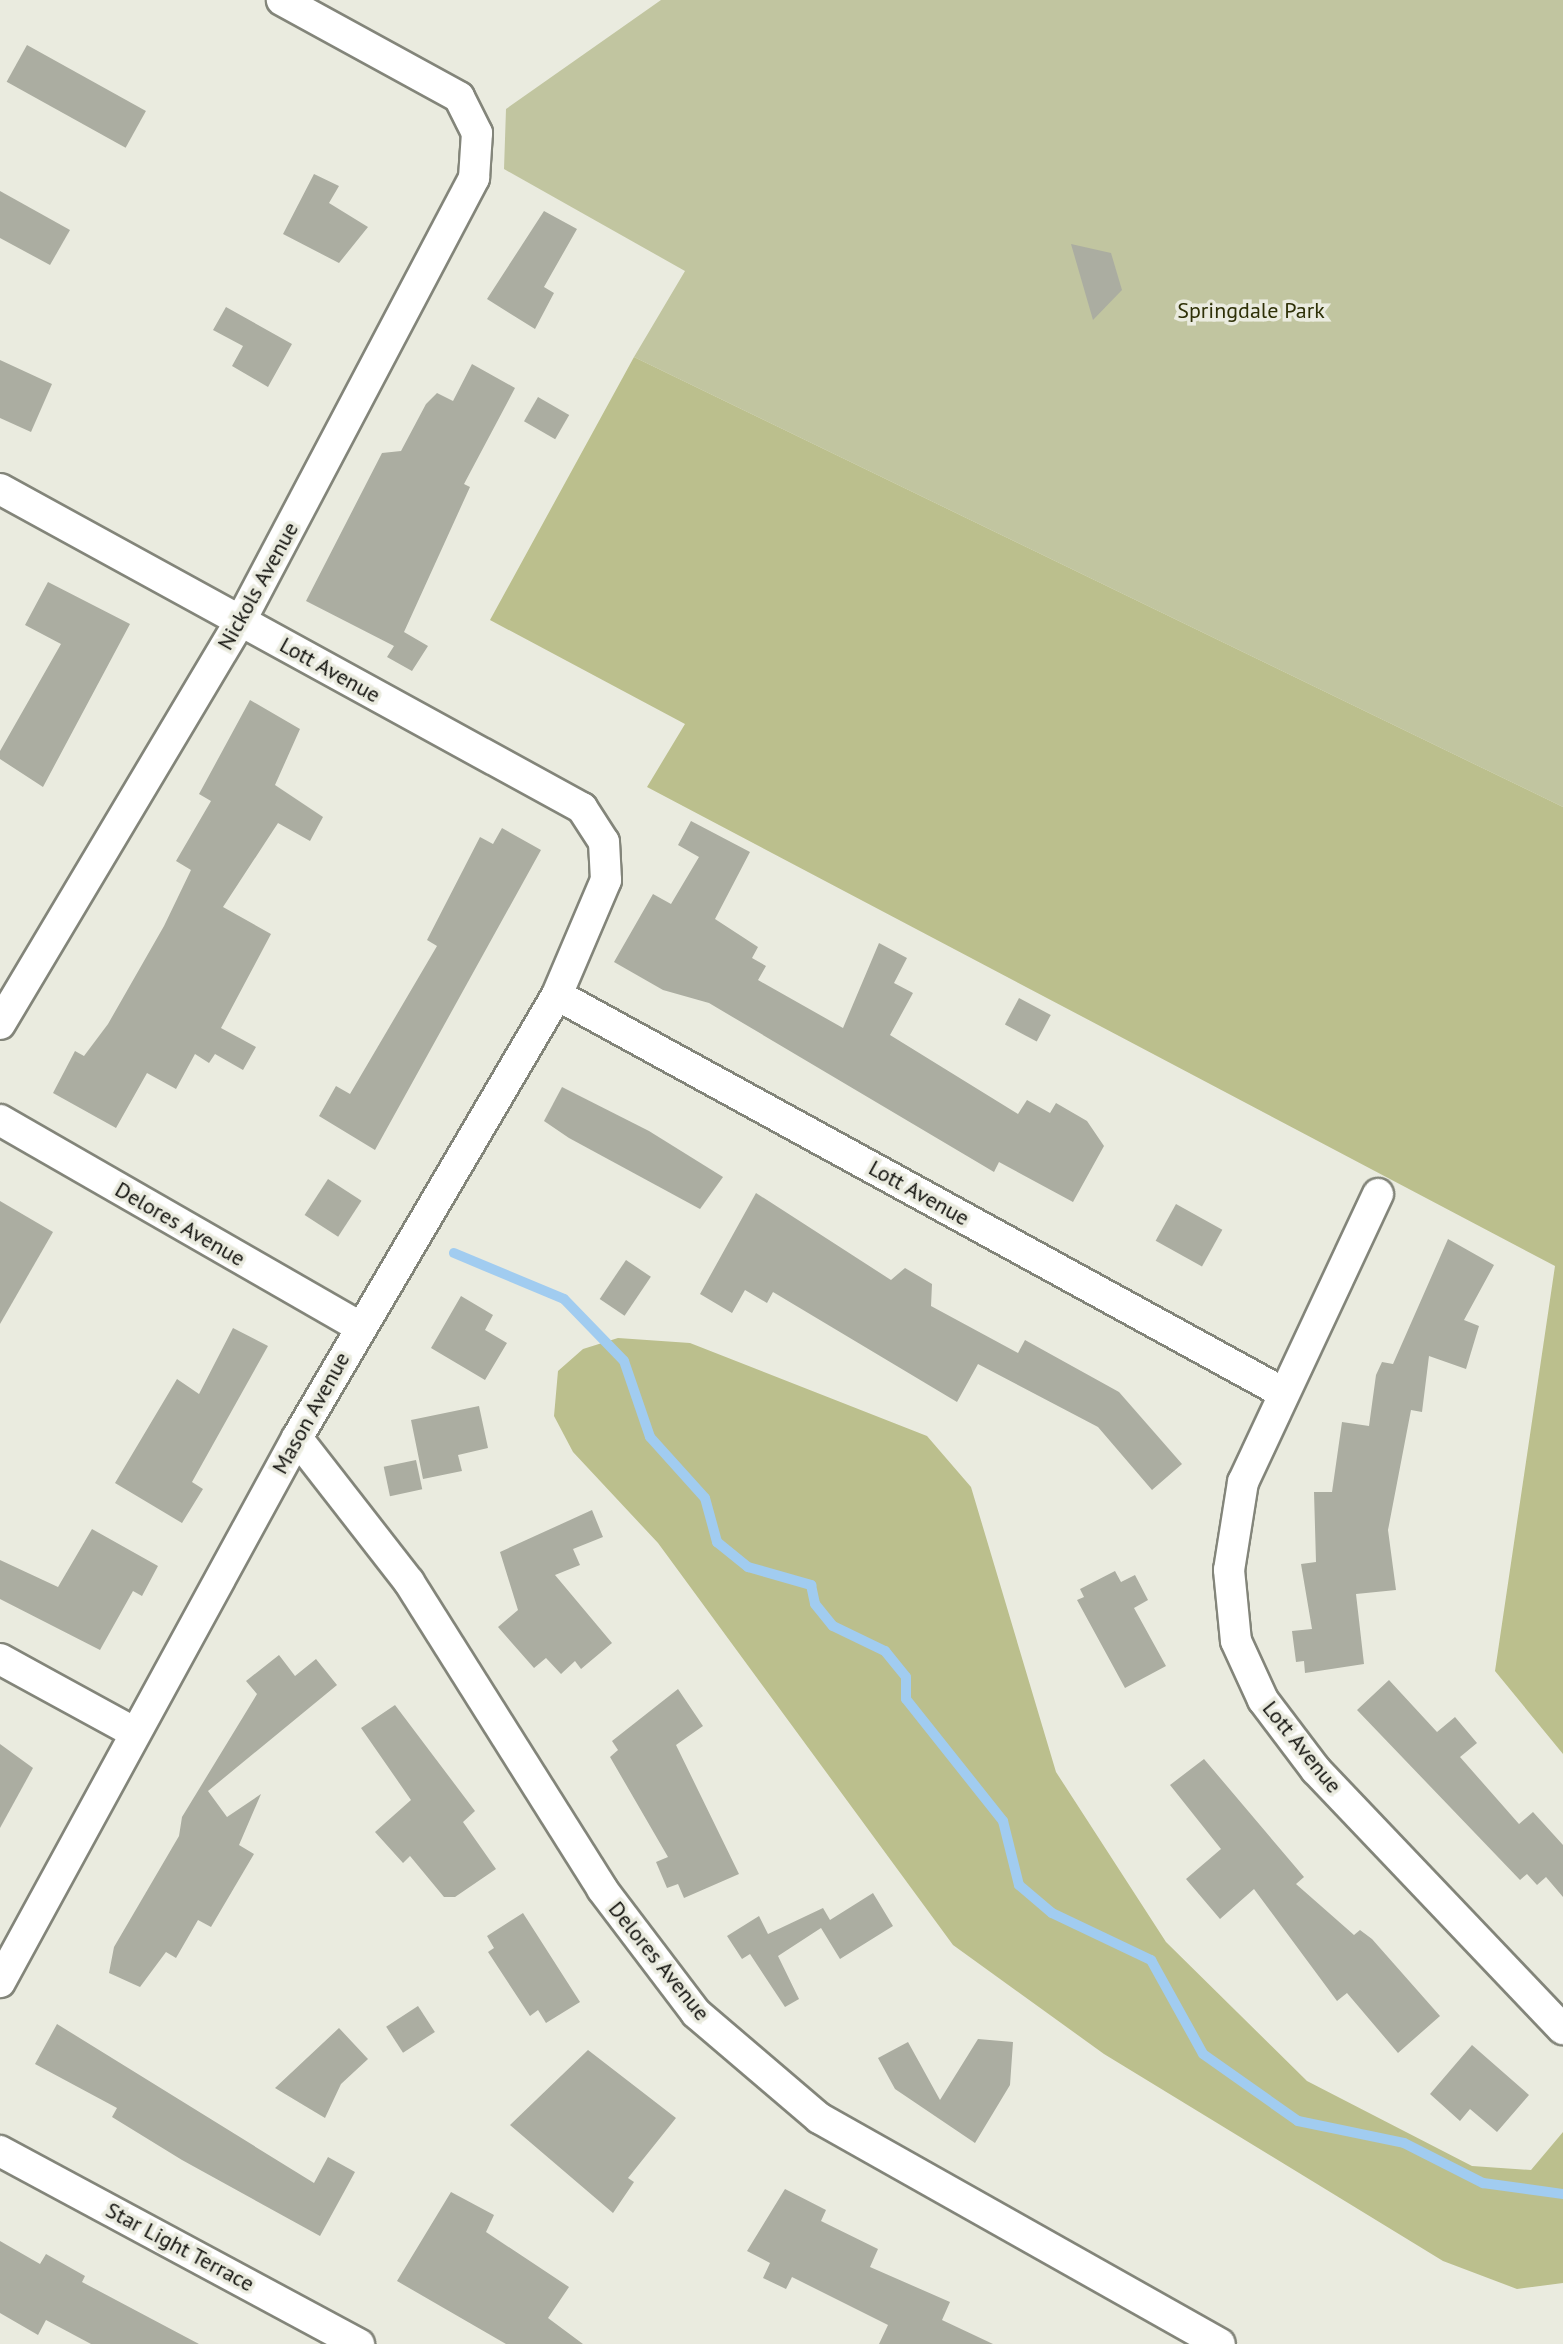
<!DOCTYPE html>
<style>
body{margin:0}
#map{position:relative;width:1563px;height:2344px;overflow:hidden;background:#eaebdf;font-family:"PT Sans",sans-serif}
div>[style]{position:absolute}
.green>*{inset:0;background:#c1c5a0}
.forest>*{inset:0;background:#bbbf8d}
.stream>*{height:10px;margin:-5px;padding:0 5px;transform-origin:5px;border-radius:5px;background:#a1ccf0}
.building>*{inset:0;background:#abada1;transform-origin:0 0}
.roads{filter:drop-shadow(2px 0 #83857a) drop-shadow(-2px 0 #83857a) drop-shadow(0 2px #83857a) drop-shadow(0 -2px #83857a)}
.minor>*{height:30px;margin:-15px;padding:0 15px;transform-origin:15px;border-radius:15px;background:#fff}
span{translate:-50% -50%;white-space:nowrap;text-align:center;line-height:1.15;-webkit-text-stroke:7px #eaebdf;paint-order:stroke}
.park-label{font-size:22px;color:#2e3007}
.street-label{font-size:22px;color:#12120e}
</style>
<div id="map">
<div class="green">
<div style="clip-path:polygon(661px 0,1563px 0,1563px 807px,634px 357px,685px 271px,504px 169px,506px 109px)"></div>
</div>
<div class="forest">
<div style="clip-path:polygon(634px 357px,1563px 807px,1563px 1754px,1495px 1671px,1555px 1266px,647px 787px,685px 724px,490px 620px)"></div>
<div style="clip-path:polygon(618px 1338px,690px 1343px,927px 1436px,971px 1487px,1056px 1772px,1166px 1942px,1307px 2081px,1472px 2166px,1531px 2170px,1563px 2132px,1563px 2283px,1517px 2289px,1443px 2261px,1104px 2054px,953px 1945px,658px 1543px,573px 1452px,554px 1416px,558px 1371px,583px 1349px)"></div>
</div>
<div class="stream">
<div style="left:454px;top:1253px;width:119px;rotate:22.7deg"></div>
<div style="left:564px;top:1299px;width:86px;rotate:45.9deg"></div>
<div style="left:624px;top:1361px;width:80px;rotate:71.1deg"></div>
<div style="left:650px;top:1437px;width:82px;rotate:48deg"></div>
<div style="left:705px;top:1498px;width:46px;rotate:74.7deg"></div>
<div style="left:717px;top:1542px;width:40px;rotate:39deg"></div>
<div style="left:748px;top:1567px;width:66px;rotate:15.9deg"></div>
<div style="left:811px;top:1585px;width:19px;rotate:78deg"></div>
<div style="left:815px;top:1604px;width:28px;rotate:51deg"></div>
<div style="left:833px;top:1626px;width:58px;rotate:25.7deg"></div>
<div style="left:885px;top:1651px;width:33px;rotate:51deg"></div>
<div style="left:906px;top:1677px;width:22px;rotate:90deg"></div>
<div style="left:906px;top:1699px;width:156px;rotate:51.5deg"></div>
<div style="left:1003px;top:1821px;width:66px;rotate:76deg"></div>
<div style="left:1019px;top:1885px;width:43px;rotate:40.3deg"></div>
<div style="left:1052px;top:1913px;width:110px;rotate:25.4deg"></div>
<div style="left:1151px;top:1960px;width:107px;rotate:61deg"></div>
<div style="left:1203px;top:2054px;width:116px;rotate:35.2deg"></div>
<div style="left:1298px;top:2121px;width:108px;rotate:11.7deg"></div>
<div style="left:1404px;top:2143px;width:89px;rotate:26.9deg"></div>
<div style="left:1483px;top:2183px;width:81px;rotate:7.8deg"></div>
</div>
<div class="building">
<div style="left:27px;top:45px;width:136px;height:42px;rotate:29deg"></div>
<div style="clip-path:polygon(314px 174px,339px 186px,329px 203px,368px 227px,339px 263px,283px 234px)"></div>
<div style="clip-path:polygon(0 191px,70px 230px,50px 265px,0 238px)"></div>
<div style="clip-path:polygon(544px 211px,577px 229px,544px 287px,554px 293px,535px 329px,487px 299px)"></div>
<div style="clip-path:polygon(1071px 244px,1111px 253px,1122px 290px,1093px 320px)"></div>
<div style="clip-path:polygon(226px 307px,292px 344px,268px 387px,232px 366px,243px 346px,213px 330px)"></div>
<div style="clip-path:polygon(0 360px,52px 384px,31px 432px,0 418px)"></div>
<div style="clip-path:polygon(472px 364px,515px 388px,464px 484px,470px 487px,404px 632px,428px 646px,412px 671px,387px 657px,394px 646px,306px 601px,382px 453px,401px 451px,426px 404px,437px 393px,453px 401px)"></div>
<div style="left:538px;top:397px;width:36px;height:28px;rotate:30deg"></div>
<div style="clip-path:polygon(48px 582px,130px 624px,43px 787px,0 759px,0 751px,61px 644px,25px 625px)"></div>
<div style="clip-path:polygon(250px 700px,300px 729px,275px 785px,323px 817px,310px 841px,278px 823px,223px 907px,271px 934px,221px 1028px,256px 1047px,243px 1070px,215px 1054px,209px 1063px,195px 1054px,176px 1089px,147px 1073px,116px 1128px,53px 1093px,75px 1051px,84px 1056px,108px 1024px,164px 926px,191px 870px,176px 861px,211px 801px,199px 794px)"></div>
<div style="clip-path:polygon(691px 821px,750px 852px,715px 919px,758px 947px,752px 958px,766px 966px,758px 980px,843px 1028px,879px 943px,907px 958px,894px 983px,913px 993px,890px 1035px,1018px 1114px,1027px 1100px,1050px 1113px,1056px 1103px,1087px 1121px,1104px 1146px,1073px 1202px,999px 1162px,994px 1172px,709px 1003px,663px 990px,614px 962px,653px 894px,671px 904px,699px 857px,678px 845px)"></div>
<div style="clip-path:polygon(502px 828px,541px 850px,375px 1150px,319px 1116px,336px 1086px,350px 1094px,437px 946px,427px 940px,480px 837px,493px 844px)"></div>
<div style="left:1019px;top:998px;width:36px;height:30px;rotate:28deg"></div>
<div style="clip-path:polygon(562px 1087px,649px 1131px,723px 1177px,700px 1209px,569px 1138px,544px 1121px)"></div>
<div style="left:328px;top:1179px;width:40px;height:43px;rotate:33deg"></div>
<div style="clip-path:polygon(756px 1193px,891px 1280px,905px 1268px,932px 1284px,931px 1306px,1018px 1353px,1025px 1340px,1119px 1392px,1182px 1464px,1152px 1490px,1098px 1427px,978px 1364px,957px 1402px,773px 1292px,767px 1303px,745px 1290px,732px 1313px,700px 1294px)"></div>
<div style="clip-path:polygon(0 1201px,53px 1232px,0 1324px)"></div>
<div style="left:1176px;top:1204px;width:53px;height:42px;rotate:29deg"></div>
<div style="clip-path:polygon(1448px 1239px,1494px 1265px,1464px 1320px,1479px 1326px,1466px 1369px,1429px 1356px,1422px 1412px,1411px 1410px,1388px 1530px,1396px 1590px,1356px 1594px,1364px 1664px,1305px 1673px,1304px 1661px,1296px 1662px,1292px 1631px,1312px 1629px,1301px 1564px,1316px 1562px,1314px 1492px,1332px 1492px,1342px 1422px,1369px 1426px,1376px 1375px,1382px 1362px,1393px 1364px)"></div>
<div style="left:626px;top:1260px;width:30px;height:47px;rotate:34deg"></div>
<div style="clip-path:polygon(461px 1296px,493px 1315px,485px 1330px,507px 1343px,485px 1380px,431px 1348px)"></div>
<div style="clip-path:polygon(233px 1328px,268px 1346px,192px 1482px,203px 1489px,182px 1523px,115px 1483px,177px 1379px,199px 1394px)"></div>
<div style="clip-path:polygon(479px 1406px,488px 1448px,458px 1455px,462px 1471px,423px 1479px,411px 1420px)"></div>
<div style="left:416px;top:1460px;width:30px;height:33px;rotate:78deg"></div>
<div style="clip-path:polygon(592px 1510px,603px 1537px,573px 1549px,580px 1565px,555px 1575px,612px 1643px,581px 1669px,575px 1661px,561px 1674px,546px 1658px,534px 1668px,498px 1627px,518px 1610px,500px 1552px)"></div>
<div style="clip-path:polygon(92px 1529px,158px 1566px,142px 1596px,133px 1591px,100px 1650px,0 1599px,0 1560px,58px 1587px)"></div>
<div style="clip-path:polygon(1115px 1571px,1121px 1582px,1135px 1575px,1148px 1600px,1134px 1608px,1166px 1666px,1125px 1688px,1077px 1600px,1084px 1597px,1080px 1589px)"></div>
<div style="clip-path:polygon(279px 1655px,295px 1676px,316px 1659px,337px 1685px,208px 1791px,227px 1817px,261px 1794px,239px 1845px,254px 1854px,211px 1927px,198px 1920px,176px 1958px,166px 1952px,140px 1987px,109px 1973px,114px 1947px,179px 1836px,182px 1817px,257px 1694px,246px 1681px)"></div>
<div style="clip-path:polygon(1389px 1680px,1437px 1732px,1455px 1717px,1477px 1743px,1460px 1757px,1519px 1824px,1533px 1812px,1563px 1845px,1563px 1897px,1546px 1877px,1537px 1885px,1527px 1874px,1520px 1880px,1357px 1710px)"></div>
<div style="clip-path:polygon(678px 1689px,703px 1726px,676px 1745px,739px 1874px,684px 1898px,678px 1884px,667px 1888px,656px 1862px,668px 1857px,610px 1757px,618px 1750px,612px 1741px)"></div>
<div style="clip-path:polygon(395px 1705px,475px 1811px,463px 1822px,496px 1869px,455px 1897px,444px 1897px,410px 1856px,403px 1863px,375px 1832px,411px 1800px,361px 1728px)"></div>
<div style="clip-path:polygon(0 1744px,33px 1768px,0 1828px)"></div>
<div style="clip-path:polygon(1204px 1759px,1304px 1877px,1296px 1884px,1354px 1935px,1360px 1930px,1372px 1939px,1440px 2016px,1398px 2053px,1347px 1993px,1337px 2001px,1254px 1889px,1220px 1919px,1186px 1879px,1221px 1849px,1170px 1785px)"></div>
<div style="clip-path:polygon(873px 1893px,893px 1926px,840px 1959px,821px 1928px,778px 1956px,799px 1999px,785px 2007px,750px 1954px,742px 1959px,727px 1936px,759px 1916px,768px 1934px,823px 1908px,830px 1920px)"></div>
<div style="clip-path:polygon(523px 1913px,580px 2002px,546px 2023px,538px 2010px,530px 2016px,488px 1952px,494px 1948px,487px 1936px)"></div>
<div style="left:418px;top:2006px;width:31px;height:38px;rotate:57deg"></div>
<div style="clip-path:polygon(57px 2024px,314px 2183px,328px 2157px,355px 2172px,320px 2236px,182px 2160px,112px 2117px,117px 2108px,35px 2064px)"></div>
<div style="clip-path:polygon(339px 2028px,368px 2059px,341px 2084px,325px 2118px,275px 2088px)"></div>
<div style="clip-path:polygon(978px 2039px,1013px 2042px,1010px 2085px,975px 2143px,895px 2089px,878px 2058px,908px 2042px,940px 2100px)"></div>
<div style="clip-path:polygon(1472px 2045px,1529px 2095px,1497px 2132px,1470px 2109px,1460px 2121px,1430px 2094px)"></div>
<div style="clip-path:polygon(588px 2050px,676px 2118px,628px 2178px,634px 2182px,613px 2213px,510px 2125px)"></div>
<div style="clip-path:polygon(785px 2189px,826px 2210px,821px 2221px,878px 2249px,870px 2267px,950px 2302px,942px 2320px,993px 2344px,879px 2344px,888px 2325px,792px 2277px,786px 2289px,763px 2278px,770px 2263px,747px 2251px)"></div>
<div style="clip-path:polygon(451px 2192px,494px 2215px,486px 2232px,569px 2287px,548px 2318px,583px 2344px,506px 2344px,397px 2281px)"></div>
<div style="clip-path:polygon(0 2241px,40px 2264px,46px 2254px,85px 2276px,82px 2282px,199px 2344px,91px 2344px,46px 2320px,38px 2335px,0 2313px)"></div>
</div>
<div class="roads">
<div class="minor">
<div style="left:0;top:489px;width:664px;rotate:28.73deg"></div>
<div style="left:582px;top:808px;width:40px;rotate:57.1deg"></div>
<div style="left:604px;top:842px;width:38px;rotate:87deg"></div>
<div style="left:606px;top:880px;width:125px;rotate:113.1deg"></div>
<div style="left:557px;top:995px;width:514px;rotate:120.41deg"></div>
<div style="left:297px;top:1438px;width:620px;rotate:118.63deg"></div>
<div style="left:557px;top:995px;width:824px;rotate:28.71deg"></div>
<div style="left:0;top:1024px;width:470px;rotate:-59.2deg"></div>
<div style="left:241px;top:620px;width:500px;rotate:-62.2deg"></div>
<div style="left:474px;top:178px;width:45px;rotate:-86.2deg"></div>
<div style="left:477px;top:133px;width:40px;rotate:-116.6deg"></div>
<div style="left:459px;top:97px;width:202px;rotate:-151.3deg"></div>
<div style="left:0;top:1120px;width:415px;rotate:29.9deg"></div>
<div style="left:1378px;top:1194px;width:318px;rotate:115.1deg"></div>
<div style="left:1243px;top:1482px;width:89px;rotate:99deg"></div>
<div style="left:1229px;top:1570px;width:71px;rotate:84.4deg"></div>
<div style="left:1236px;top:1641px;width:65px;rotate:65.4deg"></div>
<div style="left:1263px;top:1700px;width:88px;rotate:52.9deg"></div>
<div style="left:1316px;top:1770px;width:358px;rotate:46.4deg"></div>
<div style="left:297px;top:1438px;width:182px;rotate:52.1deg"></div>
<div style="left:409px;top:1582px;width:363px;rotate:57.8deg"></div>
<div style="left:602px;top:1889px;width:156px;rotate:52.8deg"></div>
<div style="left:696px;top:2013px;width:162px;rotate:40.5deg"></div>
<div style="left:819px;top:2118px;width:460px;rotate:29.4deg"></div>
<div style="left:0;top:1659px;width:154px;rotate:28.7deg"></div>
<div style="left:0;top:2151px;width:408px;rotate:28.3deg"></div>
</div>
</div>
<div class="park-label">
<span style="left:1251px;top:311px">Springdale Park</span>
</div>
<div class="street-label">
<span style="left:258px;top:586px;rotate:-61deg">Nickols Avenue</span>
<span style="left:330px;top:670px;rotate:29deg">Lott Avenue</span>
<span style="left:919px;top:1193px;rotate:29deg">Lott Avenue</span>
<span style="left:180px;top:1224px;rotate:30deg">Delores Avenue</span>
<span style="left:311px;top:1413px;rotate:-61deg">Mason Avenue</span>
<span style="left:1302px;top:1747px;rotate:51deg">Lott Avenue</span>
<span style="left:659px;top:1961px;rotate:51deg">Delores Avenue</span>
<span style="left:180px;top:2247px;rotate:28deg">Star Light Terrace</span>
</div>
</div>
